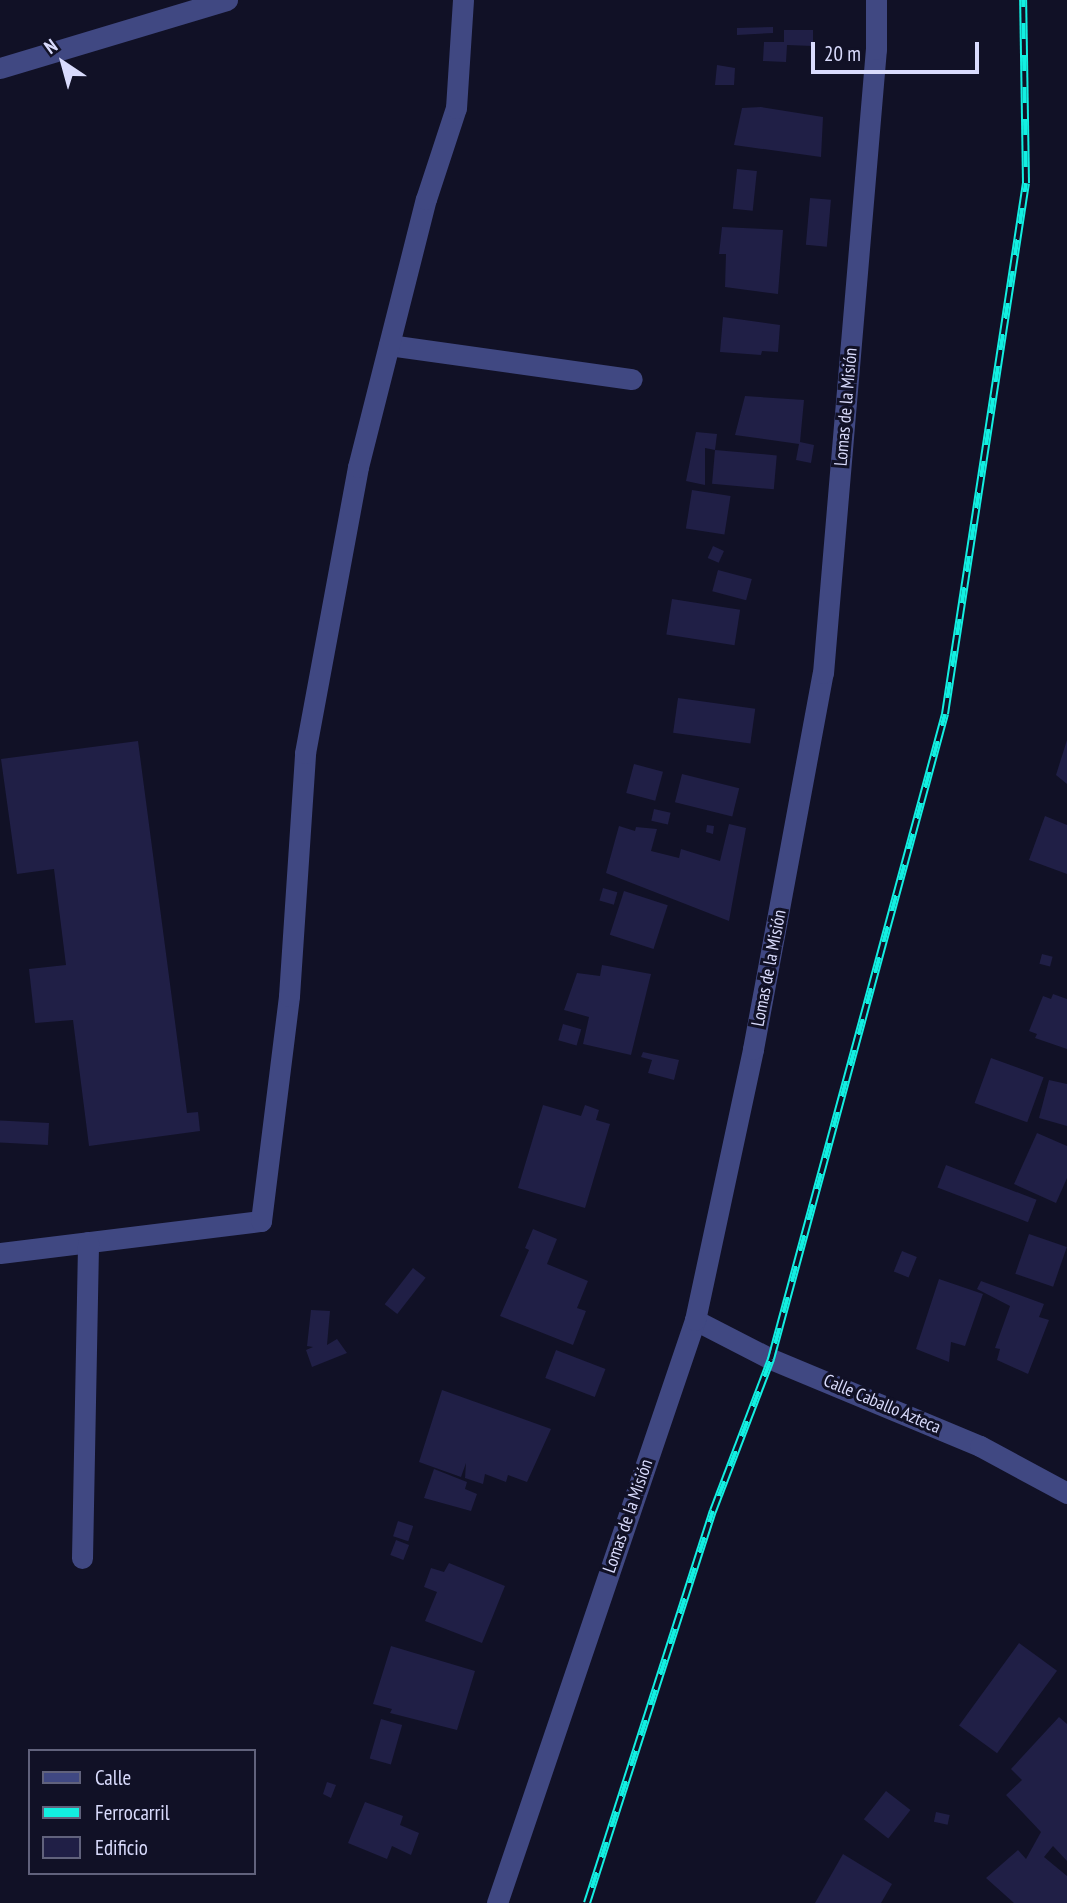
<!DOCTYPE html>
<meta charset="utf-8">
<style>
body{margin:0}
#map{position:relative;width:1067px;height:1903px;overflow:hidden;background:#111126;font-family:"PT Sans Narrow",sans-serif}
div>[style]{position:absolute}
.building>*{inset:0;background:#201f46;transform-origin:0 0}
.minor>*{height:21px;margin:-10.5px;padding:0 10.5px;transform-origin:10.5px;border-radius:10.5px;background:#404882}
.rail>*{height:8px;margin-top:-4px;transform-origin:0;background:repeating-linear-gradient(90deg,#111126 0 16px,#12efe1 0 32px);box-sizing:border-box;border-block:2px solid #12efe1}
span{translate:-50% -50%;white-space:nowrap;text-align:center;line-height:1.15;-webkit-text-stroke:6px #111126;paint-order:stroke}
.street-label{font-size:18px;color:#d9dbfc}
.legend{position:absolute;left:28px;top:1749px;width:228px;height:126px;box-sizing:border-box;background:#111126;border:2px solid #61627c;margin:0;padding:9px 12px;list-style:none;font-size:21px;color:#d9dbfc}
.legend li{display:flex;align-items:center;gap:14px;height:35px}
.legend b{width:35px;border:2px solid #61627c}
.north{position:absolute;left:28px;top:28px;width:70px;height:70px;-webkit-text-stroke:5px #111126;paint-order:stroke;rotate:324deg;font-size:19px;font-weight:700;line-height:28px;text-align:center;color:#d9dbfc}
.north::after{content:'';display:block;margin:auto;width:24px;height:32px;background:#d9dbfc;clip-path:polygon(50% 0,100% 100%,50% 72%,0 100%)}
.scale{position:absolute;left:811px;top:42px;width:168px;height:32px;box-sizing:border-box;border:4px solid #d9dbfc;border-top:0;padding-left:9px;font-size:21px;line-height:24px;white-space:nowrap;color:#d9dbfc;-webkit-text-stroke:5px #111126;paint-order:stroke}
</style>
<div id="map">
<div class="building">
<div style="clip-path:polygon(773px 27px,773px 33px,737px 35px,737px 28px)"></div>
<div style="clip-path:polygon(784px 30px,813px 30px,813px 46px,787px 45px,786px 62px,763px 61px,764px 42px,784px 42px)"></div>
<div style="clip-path:polygon(717px 65px,735px 68px,734px 85px,715px 85px)"></div>
<div style="clip-path:polygon(761px 107px,823px 117px,821px 157px,734px 145px,742px 108px)"></div>
<div style="left:737px;top:169px;width:20px;height:40px;rotate:6deg"></div>
<div style="left:810px;top:198px;width:21px;height:47px;rotate:5deg"></div>
<div style="clip-path:polygon(722px 227px,783px 230px,778px 294px,725px 287px,726px 254px,719px 254px)"></div>
<div style="clip-path:polygon(723px 317px,780px 325px,778px 352px,762px 351px,761px 355px,720px 352px)"></div>
<div style="clip-path:polygon(745px 396px,804px 400px,800px 442px,814px 445px,811px 463px,796px 460px,799px 444px,735px 435px)"></div>
<div style="clip-path:polygon(696px 432px,717px 434px,715px 450px,705px 448px,705px 485px,686px 481px)"></div>
<div style="left:715px;top:450px;width:62px;height:34px;rotate:5deg"></div>
<div style="left:692px;top:490px;width:39px;height:39px;rotate:9deg"></div>
<div style="left:713px;top:546px;width:12px;height:13px;rotate:24deg"></div>
<div style="left:718px;top:570px;width:35px;height:22px;rotate:15deg"></div>
<div style="left:672px;top:599px;width:69px;height:36px;rotate:9deg"></div>
<div style="left:678px;top:698px;width:78px;height:35px;rotate:8deg"></div>
<div style="clip-path:polygon(1067px 740px,1067px 784px,1056px 775px)"></div>
<div style="clip-path:polygon(138px 741px,187px 1113px,198px 1112px,200px 1131px,89px 1146px,73px 1020px,35px 1023px,29px 969px,66px 965px,54px 869px,17px 874px,1px 759px)"></div>
<div style="left:634px;top:764px;width:30px;height:30px;rotate:15deg"></div>
<div style="left:682px;top:774px;width:59px;height:29px;rotate:14deg"></div>
<div style="left:654px;top:809px;width:17px;height:12px;rotate:13deg"></div>
<div style="clip-path:polygon(1045px 816px,1067px 825px,1067px 874px,1029px 860px)"></div>
<div style="clip-path:polygon(729px 824px,746px 828px,729px 921px,606px 873px,619px 826px,635px 831px,636px 827px,657px 829px,651px 851px,679px 858px,681px 849px,720px 861px)"></div>
<div style="clip-path:polygon(707px 825px,714px 826px,713px 834px,706px 832px)"></div>
<div style="left:603px;top:888px;width:15px;height:13px;rotate:16deg"></div>
<div style="left:624px;top:891px;width:46px;height:46px;rotate:18deg"></div>
<div style="left:1042px;top:954px;width:11px;height:10px;rotate:15deg"></div>
<div style="clip-path:polygon(602px 965px,651px 974px,631px 1055px,583px 1044px,589px 1017px,564px 1010px,577px 973px,600px 976px)"></div>
<div style="clip-path:polygon(1053px 994px,1067px 999px,1067px 1049px,1035px 1038px,1037px 1034px,1029px 1031px,1043px 996px,1051px 999px)"></div>
<div style="left:563px;top:1024px;width:19px;height:17px;rotate:16deg"></div>
<div style="clip-path:polygon(643px 1052px,679px 1060px,674px 1080px,648px 1073px,652px 1060px,641px 1057px)"></div>
<div style="left:991px;top:1058px;width:56px;height:48px;rotate:20deg"></div>
<div style="clip-path:polygon(1049px 1080px,1067px 1084px,1067px 1126px,1039px 1118px)"></div>
<div style="clip-path:polygon(543px 1105px,581px 1116px,585px 1105px,599px 1110px,596px 1120px,610px 1124px,585px 1208px,518px 1188px)"></div>
<div style="left:49px;top:1123px;width:22px;height:49px;rotate:93deg"></div>
<div style="clip-path:polygon(1037px 1133px,1067px 1146px,1067px 1178px,1056px 1203px,1014px 1184px)"></div>
<div style="left:946px;top:1165px;width:97px;height:24px;rotate:21deg"></div>
<div style="clip-path:polygon(533px 1229px,557px 1239px,547px 1264px,588px 1281px,577px 1308px,586px 1311px,573px 1345px,500px 1316px,529px 1250px,525px 1248px)"></div>
<div style="left:1029px;top:1234px;width:40px;height:42px;rotate:19deg"></div>
<div style="left:902px;top:1251px;width:16px;height:22px;rotate:22deg"></div>
<div style="left:413px;top:1268px;width:16px;height:46px;rotate:38deg"></div>
<div style="clip-path:polygon(939px 1279px,983px 1294px,965px 1346px,951px 1342px,949px 1362px,916px 1349px)"></div>
<div style="clip-path:polygon(981px 1281px,1044px 1304px,1039px 1317px,1049px 1320px,1028px 1374px,997px 1360px,1000px 1349px,995px 1348px,1010px 1306px,977px 1289px)"></div>
<div style="clip-path:polygon(311px 1310px,330px 1311px,327px 1345px,337px 1339px,347px 1353px,312px 1367px,306px 1350px,313px 1347px,307px 1346px)"></div>
<div style="left:556px;top:1350px;width:53px;height:30px;rotate:21deg"></div>
<div style="clip-path:polygon(442px 1390px,551px 1429px,527px 1482px,508px 1475px,506px 1482px,485px 1474px,483px 1484px,465px 1478px,466px 1463px,461px 1477px,419px 1462px)"></div>
<div style="clip-path:polygon(434px 1469px,467px 1482px,465px 1489px,477px 1494px,471px 1511px,424px 1498px)"></div>
<div style="left:398px;top:1521px;width:16px;height:16px;rotate:18deg"></div>
<div style="left:396px;top:1540px;width:14px;height:16px;rotate:21deg"></div>
<div style="clip-path:polygon(449px 1563px,505px 1586px,482px 1643px,425px 1621px,437px 1592px,424px 1587px,431px 1568px,444px 1572px)"></div>
<div style="left:1019px;top:1643px;width:47px;height:102px;rotate:36deg"></div>
<div style="clip-path:polygon(391px 1646px,475px 1671px,457px 1730px,390px 1713px,392px 1709px,373px 1704px)"></div>
<div style="clip-path:polygon(1059px 1717px,1067px 1724px,1067px 1861px,1053px 1846px,1044px 1857px,1067px 1876px,1067px 1903px,1014px 1903px,986px 1878px,1018px 1850px,1026px 1859px,1041px 1832px,1006px 1795px,1022px 1780px,1011px 1769px)"></div>
<div style="left:381px;top:1719px;width:22px;height:41px;rotate:16deg"></div>
<div style="clip-path:polygon(327px 1782px,336px 1785px,331px 1798px,323px 1794px)"></div>
<div style="left:886px;top:1791px;width:31px;height:36px;rotate:38deg"></div>
<div style="clip-path:polygon(365px 1802px,403px 1816px,400px 1825px,419px 1833px,411px 1855px,392px 1846px,387px 1859px,348px 1843px)"></div>
<div style="left:936px;top:1812px;width:14px;height:10px;rotate:12deg"></div>
<div style="clip-path:polygon(843px 1854px,892px 1884px,881px 1903px,815px 1903px)"></div>
</div>
<div class="minor">
<div style="left:0;top:68px;width:237px;rotate:-16.7deg"></div>
<div style="left:389px;top:345px;width:245px;rotate:8deg"></div>
<div style="left:0;top:1253px;width:263px;rotate:-7deg"></div>
<div style="left:261px;top:1221px;width:227px;rotate:-82.9deg"></div>
<div style="left:289px;top:996px;width:244px;rotate:-86.2deg"></div>
<div style="left:305px;top:753px;width:291px;rotate:-79.5deg"></div>
<div style="left:358px;top:467px;width:276px;rotate:-75.8deg"></div>
<div style="left:426px;top:199px;width:96px;rotate:-71.8deg"></div>
<div style="left:456px;top:108px;width:108px;rotate:-86.3deg"></div>
<div style="left:695px;top:1320px;width:85px;rotate:27.2deg"></div>
<div style="left:771px;top:1359px;width:226px;rotate:22.6deg"></div>
<div style="left:980px;top:1446px;width:99px;rotate:28.4deg"></div>
<div style="left:82px;top:1558px;width:316px;rotate:-88.9deg"></div>
<div style="left:497px;top:1903px;width:616px;rotate:-71.24deg"></div>
<div style="left:695px;top:1320px;width:277px;rotate:-77.9deg"></div>
<div style="left:753px;top:1049px;width:382px;rotate:-79.5deg"></div>
<div style="left:823px;top:673px;width:626px;rotate:-85.15deg"></div>
<div style="left:876px;top:49px;width:49px;rotate:-90deg"></div>
</div>
<div class="rail">
<div style="left:587px;top:1903px;width:412px;rotate:-72.2deg"></div>
<div style="left:713px;top:1511px;width:163px;rotate:-69.1deg"></div>
<div style="left:771px;top:1359px;width:668px;rotate:-74.9deg"></div>
<div style="left:945px;top:714px;width:537px;rotate:-81.33deg"></div>
<div style="left:1026px;top:183px;width:183px;rotate:-90.9deg"></div>
</div>
<div class="street-label">
<span style="left:846px;top:407px;rotate:-85deg">Lomas de la Misión</span>
<span style="left:769px;top:968px;rotate:-79deg">Lomas de la Misión</span>
<span style="left:882px;top:1404px;rotate:23deg">Calle Caballo Azteca</span>
<span style="left:628px;top:1516px;rotate:-71deg">Lomas de la Misión</span>
</div>
<ul class="legend">
<li><b style="height:9px;background:#404882"></b>Calle</li>
<li><b style="height:9px;background:#12efe1"></b>Ferrocarril</li>
<li><b style="height:19px;background:#201f46"></b>Edificio</li>
</ul>
<div class="north">N</div>
<div class="scale">20 m</div>
</div>
